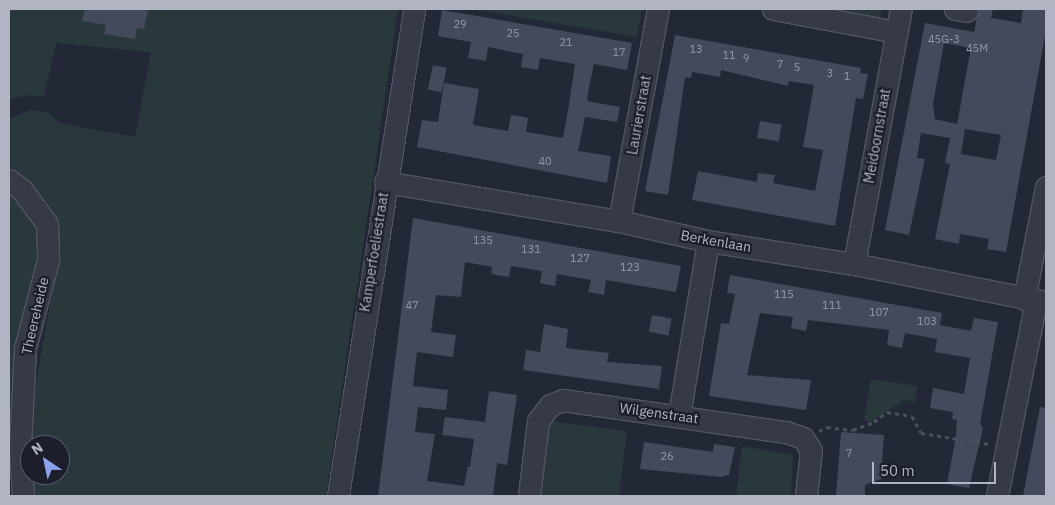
<!DOCTYPE html>
<style>
body{margin:0}
#map{position:relative;width:1055px;height:505px;overflow:hidden;background:#232836;font-family:"IBM Plex Sans",sans-serif}
div>[style]{position:absolute}
.green>*{inset:0;background:#29383b}
.building>*{inset:0;background:#444a5b;transform-origin:0 0}
.path>*{height:3px;margin-top:-1.5px;transform-origin:0;background:repeating-linear-gradient(90deg,#465359 0 4px,transparent 0 8px)}
.roads{filter:drop-shadow(1px 0 #515561) drop-shadow(-1px 0 #515561) drop-shadow(0 1px #515561) drop-shadow(0 -1px #515561)}
.minor>*{height:21px;margin:-10.5px;padding:0 10.5px;transform-origin:10.5px;border-radius:10.5px;background:#363a47}
span{translate:-50% -50%;white-space:nowrap;text-align:center;line-height:1.15;-webkit-text-stroke:4.5px #1c1f2b;paint-order:stroke}
.number-label{font-size:11px;color:#969aa9}
.number-label span{-webkit-text-stroke-width:0}
.street-label{font-size:14px;color:#b1b5c3}
.frame{position:absolute;inset:0;border:10px solid #b1b5c3;pointer-events:none}
.north{position:absolute;left:20px;top:435px;width:50px;height:50px;box-sizing:border-box;background:#1c1f2b;border:1px solid #585b68;border-radius:50%;rotate:326deg;font-size:14px;font-weight:700;line-height:20px;text-align:center;color:#b1b5c3}
.north::after{content:'';display:block;margin:auto;width:18px;height:22px;background:#8da1ec;clip-path:polygon(50% 0,100% 100%,50% 72%,0 100%)}
.scale{position:absolute;left:872px;top:462px;width:124px;height:22px;box-sizing:border-box;border:2px solid #b1b5c3;border-top:0;padding-left:6px;font-size:15px;line-height:18px;white-space:nowrap;color:#b1b5c3;-webkit-text-stroke:4px #1c1f2b;paint-order:stroke}
</style>
<div id="map">
<div class="green">
<div style="clip-path:polygon(9px 9px,398px 9px,326px 496px,36px 496px,34px 475px,60px 475px,60px 445px,32px 445px,32px 436px,33px 399px,60px 249px,55px 219px,28px 181px,9px 166px,9px 119px,30px 110px,48px 112px,60px 123px,135px 137px,151px 52px,56px 43px,44px 97px,30px 95px,9px 99px)"></div>
<div style="clip-path:polygon(473px 9px,642px 9px,637px 37px)"></div>
<div style="clip-path:polygon(830px 9px,882px 9px,880px 17px)"></div>
<div style="clip-path:polygon(9px 193px,32px 220px,39px 237px,39px 254px,12px 424px,9px 423px)"></div>
<div style="clip-path:polygon(871px 379px,918px 386px,915px 402px,904px 400px,869px 423px,864px 418px)"></div>
<div style="clip-path:polygon(549px 421px,627px 431px,619px 496px,539px 496px)"></div>
<div style="clip-path:polygon(742px 446px,793px 455px,791px 496px,736px 496px)"></div>
</div>
<div class="building">
<div style="clip-path:polygon(85px 9px,148px 9px,144px 29px,137px 28px,135px 39px,104px 34px,106px 25px,82px 21px)"></div>
<div style="clip-path:polygon(evenodd,979px 9px,993px 9px,991px 18px,1021px 23px,1023px 9px,1046px 9px,1046px 30px,1006px 252px,987px 249px,989px 239px,960px 234px,959px 244px,935px 239px,950px 164px,945px 163px,950px 138px,921px 133px,917px 158px,925px 159px,909px 235px,885px 230px,925px 23px,974px 32px,979px 9px,944px 43px,971px 48px,957px 124px,935px 119px,933px 104px,944px 43px,979px 9px,965px 129px,1001px 135px,996px 160px,961px 154px,965px 129px)"></div>
<div style="clip-path:polygon(442px 10px,632px 43px,627px 70px,594px 64px,589px 87px,587px 101px,620px 107px,617px 122px,585px 117px,578px 151px,611px 156px,607px 183px,417px 147px,422px 120px,438px 122px,444px 83px,479px 89px,473px 125px,508px 131px,511px 115px,519px 116px,528px 118px,526px 132px,563px 138px,569px 105px,575px 64px,540px 58px,538px 70px,521px 67px,523px 54px,488px 47px,486px 61px,468px 58px,471px 42px,438px 36px)"></div>
<div style="clip-path:polygon(675px 35px,861px 68px,860px 73px,868px 74px,863px 99px,856px 98px,835px 226px,692px 200px,698px 171px,757px 182px,758px 173px,775px 175px,773px 183px,815px 191px,823px 150px,803px 147px,814px 85px,789px 81px,788px 86px,721px 70px,720px 77px,692px 72px,691px 78px,685px 77px,668px 195px,645px 191px)"></div>
<div style="left:433px;top:65px;width:14px;height:25px;rotate:12deg"></div>
<div style="left:760px;top:121px;width:22px;height:17px;rotate:10deg"></div>
<div style="clip-path:polygon(413px 218px,681px 266px,676px 292px,606px 280px,604px 295px,588px 292px,591px 280px,557px 274px,555px 286px,540px 283px,542px 271px,511px 266px,509px 277px,491px 274px,492px 267px,465px 262px,461px 297px,436px 295px,431px 332px,456px 335px,453px 357px,417px 352px,413px 386px,448px 390px,446px 410px,418px 407px,415px 432px,435px 434px,427px 481px,464px 486px,468px 466px,470px 467px,474px 439px,442px 435px,445px 417px,485px 422px,489px 391px,517px 395px,507px 465px,497px 463px,493px 496px,378px 496px)"></div>
<div style="clip-path:polygon(730px 275px,942px 313px,940px 325px,971px 331px,974px 318px,998px 322px,980px 424px,983px 428px,969px 488px,947px 484px,956px 436px,957px 420px,952px 419px,953px 412px,930px 408px,933px 388px,964px 394px,970px 358px,935px 352px,937px 339px,905px 333px,902px 348px,887px 345px,889px 330px,808px 320px,806px 331px,791px 328px,793px 317px,760px 313px,747px 375px,811px 380px,806px 410px,709px 396px,721px 323px,729px 324px,735px 294px,727px 293px)"></div>
<div style="left:652px;top:315px;width:20px;height:17px;rotate:11deg"></div>
<div style="clip-path:polygon(544px 324px,568px 329px,566px 348px,609px 353px,607px 362px,662px 366px,659px 389px,523px 370px,526px 350px,540px 352px)"></div>
<div style="clip-path:polygon(1040px 407px,1046px 408px,1046px 496px,1023px 496px)"></div>
<div style="clip-path:polygon(841px 432px,884px 435px,881px 479px,865px 485px,865px 496px,836px 496px)"></div>
<div style="clip-path:polygon(644px 442px,713px 452px,714px 444px,735px 447px,729px 475px,721px 477px,640px 469px)"></div>
</div>
<div class="path">
<div style="left:819px;top:431px;width:9px;rotate:-27deg"></div>
<div style="left:827px;top:427px;width:26px;rotate:7deg"></div>
<div style="left:853px;top:430px;width:22px;rotate:-21deg"></div>
<div style="left:874px;top:422px;width:16px;rotate:-38deg"></div>
<div style="left:887px;top:412px;width:25px;rotate:9deg"></div>
<div style="left:912px;top:416px;width:19px;rotate:62deg"></div>
<div style="left:921px;top:433px;width:70px;rotate:9.1deg"></div>
</div>
<div class="roads">
<div class="minor">
<div style="left:773px;top:9px;width:126px;rotate:10.5deg"></div>
<div style="left:955px;top:9px;width:12px;rotate:9deg"></div>
<div style="left:9px;top:180px;width:16px;rotate:38deg"></div>
<div style="left:22px;top:190px;width:42px;rotate:53.7deg"></div>
<div style="left:47px;top:224px;width:36px;rotate:88deg"></div>
<div style="left:48px;top:260px;width:91px;rotate:104.6deg"></div>
<div style="left:25px;top:348px;width:100px;rotate:92.9deg"></div>
<div style="left:20px;top:448px;width:48px;rotate:86.4deg"></div>
<div style="left:385px;top:182px;width:237px;rotate:9.5deg"></div>
<div style="left:619px;top:221px;width:91px;rotate:12.7deg"></div>
<div style="left:708px;top:241px;width:148px;rotate:9deg"></div>
<div style="left:854px;top:264px;width:196px;rotate:11.2deg"></div>
<div style="left:619px;top:221px;width:216px;rotate:-79.6deg"></div>
<div style="left:854px;top:264px;width:259px;rotate:-79.6deg"></div>
<div style="left:1024px;top:299px;width:114px;rotate:-78.9deg"></div>
<div style="left:679px;top:416px;width:177px;rotate:-80.6deg"></div>
<div style="left:338px;top:496px;width:493px;rotate:-81.1deg"></div>
<div style="left:529px;top:496px;width:76px;rotate:-83.2deg"></div>
<div style="left:538px;top:421px;width:20px;rotate:-53deg"></div>
<div style="left:550px;top:405px;width:14px;rotate:-21deg"></div>
<div style="left:563px;top:400px;width:225px;rotate:8.2deg"></div>
<div style="left:786px;top:432px;width:18px;rotate:19deg"></div>
<div style="left:803px;top:438px;width:14px;rotate:56deg"></div>
<div style="left:811px;top:450px;width:46px;rotate:96.2deg"></div>
<div style="left:997px;top:496px;width:199px;rotate:-78.7deg"></div>
</div>
</div>
<div class="number-label">
<span style="left:460px;top:24px">29</span>
<span style="left:513px;top:33px">25</span>
<span style="left:944px;top:39px">45G-3</span>
<span style="left:566px;top:42px">21</span>
<span style="left:977px;top:48px">45M</span>
<span style="left:696px;top:49px">13</span>
<span style="left:619px;top:52px">17</span>
<span style="left:729px;top:55px">11</span>
<span style="left:746px;top:58px">9</span>
<span style="left:780px;top:64px">7</span>
<span style="left:797px;top:67px">5</span>
<span style="left:830px;top:73px">3</span>
<span style="left:847px;top:76px">1</span>
<span style="left:545px;top:161px">40</span>
<span style="left:483px;top:240px">135</span>
<span style="left:531px;top:249px">131</span>
<span style="left:580px;top:258px">127</span>
<span style="left:630px;top:267px">123</span>
<span style="left:784px;top:294px">115</span>
<span style="left:412px;top:305px">47</span>
<span style="left:832px;top:305px">111</span>
<span style="left:879px;top:312px">107</span>
<span style="left:927px;top:321px">103</span>
<span style="left:849px;top:453px">7</span>
<span style="left:667px;top:456px">26</span>
</div>
<div class="street-label">
<span style="left:639px;top:115px;rotate:-80deg">Laurierstraat</span>
<span style="left:877px;top:136px;rotate:-80deg">Meidoornstraat</span>
<span style="left:716px;top:241px;rotate:10deg">Berkenlaan</span>
<span style="left:374px;top:252px;rotate:-81deg">Kamperfoeliestraat</span>
<span style="left:35px;top:316px;rotate:-77deg">Theereheide</span>
<span style="left:659px;top:413px;rotate:8deg">Wilgenstraat</span>
</div>
<div class="frame"></div>
<div class="north">N</div>
<div class="scale">50 m</div>
</div>
